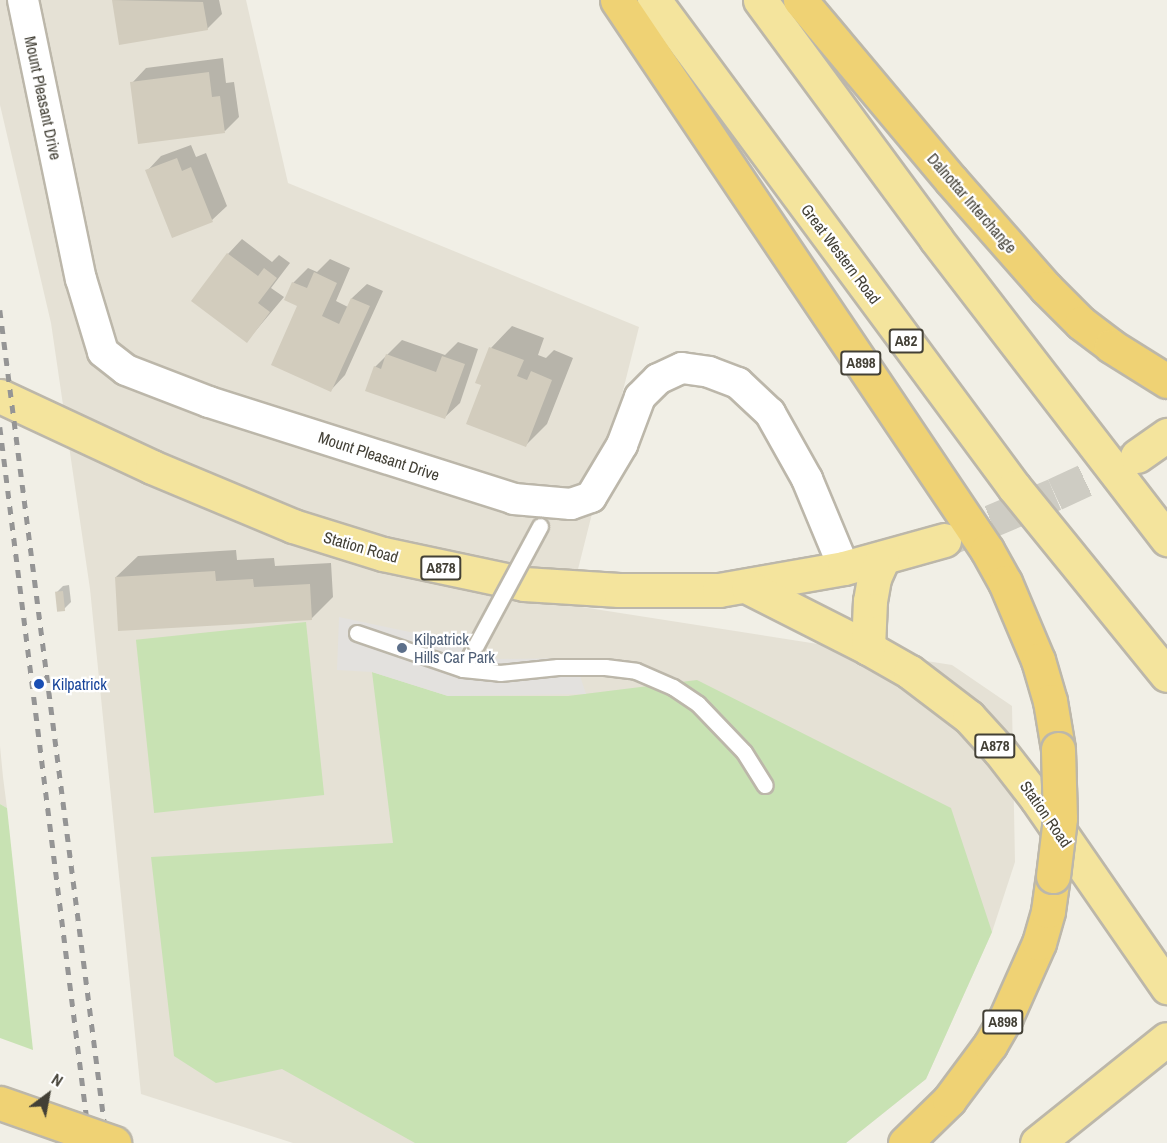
<!DOCTYPE html>
<style>
body{margin:0}
#map{position:relative;width:1167px;height:1143px;overflow:hidden;background:#f1efe6;font-family:"Archivo Narrow",sans-serif}
div>[style]{position:absolute}
.residential>*{inset:0;background:#e5e1d5}
.green>*{inset:0;background:#c8e2b3;transform-origin:0 0}
.parking>*{inset:0;background:#e3e1de}
.shadow>*{inset:0;background:#0003}
.building>*{inset:0;background:#d2ccbd;transform-origin:0 0}
.primary-tunnel>*{height:33px;margin-top:-16.5px;transform-origin:0;background:repeating-linear-gradient(90deg,#ceccc3 0 33px,transparent 0 49px)}
.roads{filter:drop-shadow(2px 0 #bcb7aa) drop-shadow(-2px 0 #bcb7aa) drop-shadow(0 2px #bcb7aa) drop-shadow(0 -2px #bcb7aa)}
.lane>*{height:15px;margin:-7.5px;padding:0 7.5px;transform-origin:7.5px;border-radius:7.5px;background:#fff}
.street>*{height:30px;margin:-15px;padding:0 15px;transform-origin:15px;border-radius:15px;background:#fff}
.primary>*{height:33px;margin:-16.5px;padding:0 16.5px;transform-origin:16.5px;border-radius:16.5px;background:#f4e49d}
.highway>*{height:33px;margin:-16.5px;padding:0 16.5px;transform-origin:16.5px;border-radius:16.5px;background:#efd274}
.rail>*{height:4.5px;margin-top:-2.25px;transform-origin:0;background:repeating-linear-gradient(90deg,#959595 0 8px,transparent 0 16px)}
.bridges{filter:drop-shadow(2px 0 #bcb7aa) drop-shadow(-2px 0 #bcb7aa) drop-shadow(0 2px #bcb7aa) drop-shadow(0 -2px #bcb7aa)}
.lane-bridge>*{height:15px;margin:-7.5px;padding:0 7.5px;transform-origin:7.5px;border-radius:7.5px;background:#fff}
.highway-bridge>*{height:33px;margin:-16.5px;padding:0 16.5px;transform-origin:16.5px;border-radius:16.5px;background:#efd274}
.dots>*{width:16px;height:16px;translate:-50% -50%;box-sizing:border-box;border:3px solid #fff;border-radius:50%}
span{translate:-50% -50%;white-space:nowrap;text-align:center;line-height:1.15;-webkit-text-stroke:4.5px #fff;paint-order:stroke}
.shield-label span{padding:2px 4px;background:#fff;border:2px solid;border-radius:4px;-webkit-text-stroke-width:0}
.shield-label{font-size:15px;color:#434036;font-weight:700}
.street-label{font-size:16px;color:#434036}
.service-label{font-size:16px;color:#4e5e75}
.left{translate:0 -50%;text-align:left}
.transit-label{font-size:16px;color:#164399}
.north{position:absolute;left:18px;top:1065px;width:60px;height:60px;-webkit-text-stroke:4px #fff;paint-order:stroke;rotate:32deg;font-size:16px;font-weight:700;line-height:24px;text-align:center;color:#434036}
.north::after{content:'';display:block;margin:auto;width:21px;height:27px;background:#434036;clip-path:polygon(50% 0,100% 100%,50% 72%,0 100%)}
</style>
<div id="map">
<div class="residential">
<div style="clip-path:polygon(0 0,246px 0,288px 183px,639px 327px,569px 605px,952px 665px,1012px 706px,1015px 862px,992px 932px,926px 1079px,846px 1143px,293px 1143px,141px 1094px,90px 589px,51px 323px,0 105px)"></div>
<div style="clip-path:polygon(0 746px,3px 777px,7px 808px,0 804px)"></div>
</div>
<div class="green">
<div style="left:306px;top:622px;width:174px;height:171px;rotate:84deg"></div>
<div style="clip-path:polygon(372px 672px,448px 696px,568px 696px,697px 680px,951px 808px,992px 932px,926px 1079px,846px 1143px,415px 1143px,282px 1069px,216px 1083px,174px 1056px,151px 857px,393px 843px)"></div>
<div style="clip-path:polygon(0 804px,7px 808px,33px 1050px,0 1038px)"></div>
</div>
<div class="parking">
<div style="clip-path:polygon(339px 617px,438px 638px,499px 659px,574px 658px,586px 694px,448px 696px,372px 672px,337px 670px)"></div>
</div>
<div class="shadow">
<div style="clip-path:polygon(113px 0,219px 0,222px 14px,207px 29px,121px 43px)"></div>
<div style="clip-path:polygon(223px 58px,226px 83px,234px 82px,239px 117px,225px 131px,132px 83px,146px 68px)"></div>
<div style="clip-path:polygon(191px 145px,196px 157px,206px 153px,227px 206px,212px 220px,147px 171px,161px 156px)"></div>
<div style="clip-path:polygon(242px 239px,272px 262px,279px 255px,290px 263px,271px 288px,284px 297px,247px 341px,228px 254px)"></div>
<div style="clip-path:polygon(330px 259px,350px 268px,336px 301px,348px 307px,352px 298px,367px 284px,383px 291px,345px 375px,331px 390px,299px 305px,293px 283px,308px 268px,317px 272px)"></div>
<div style="clip-path:polygon(512px 326px,544px 338px,538px 355px,546px 358px,554px 350px,573px 358px,547px 424px,526px 445px,482px 384px,477px 382px,491px 348px)"></div>
<div style="clip-path:polygon(402px 340px,445px 355px,458px 342px,478px 349px,460px 403px,445px 417px,375px 367px)"></div>
<div style="clip-path:polygon(236px 550px,237px 560px,274px 558px,275px 566px,331px 563px,333px 597px,311px 619px,116px 577px,138px 556px)"></div>
<div style="clip-path:polygon(69px 585px,71px 602px,64px 609px,56px 593px,63px 586px)"></div>
</div>
<div class="building">
<div style="clip-path:polygon(112px 0,203px 2px,208px 30px,119px 45px)"></div>
<div style="clip-path:polygon(209px 72px,212px 97px,220px 96px,225px 133px,138px 144px,130px 82px)"></div>
<div style="clip-path:polygon(177px 158px,182px 171px,191px 167px,213px 222px,172px 238px,145px 170px)"></div>
<div style="clip-path:polygon(227px 253px,258px 276px,264px 268px,277px 278px,258px 303px,270px 312px,247px 343px,191px 301px)"></div>
<div style="clip-path:polygon(314px 272px,337px 283px,322px 316px,339px 324px,351px 298px,370px 306px,331px 392px,271px 365px,297px 306px,284px 300px,292px 282px,307px 288px)"></div>
<div style="clip-path:polygon(489px 347px,524px 360px,517px 376px,527px 380px,531px 371px,552px 380px,526px 447px,466px 424px,481px 385px,475px 383px)"></div>
<div style="clip-path:polygon(386px 354px,436px 372px,442px 356px,465px 364px,445px 419px,365px 391px,374px 366px,381px 369px)"></div>
<div style="clip-path:polygon(215px 571px,216px 581px,253px 579px,254px 587px,310px 584px,312px 620px,118px 631px,115px 577px)"></div>
<div style="left:63px;top:591px;width:20px;height:8px;rotate:84deg"></div>
</div>
<div class="primary-tunnel">
<div style="left:946px;top:540px;width:118px;rotate:-22.9deg"></div>
<div style="left:1055px;top:494px;width:90px;rotate:-24.9deg"></div>
</div>
<div class="roads">
<div class="lane">
<div style="left:357px;top:633px;width:112px;rotate:18.8deg"></div>
<div style="left:463px;top:669px;width:37px;rotate:6deg"></div>
<div style="left:500px;top:673px;width:58px;rotate:-5.9deg"></div>
<div style="left:558px;top:667px;width:47px"></div>
<div style="left:605px;top:667px;width:31px;rotate:7deg"></div>
<div style="left:636px;top:671px;width:40px;rotate:23.4deg"></div>
<div style="left:673px;top:687px;width:30px;rotate:34deg"></div>
<div style="left:698px;top:704px;width:66px;rotate:46.2deg"></div>
<div style="left:744px;top:752px;width:39px;rotate:58deg"></div>
<div style="left:463px;top:669px;width:27px;rotate:-62deg"></div>
</div>
<div class="street">
<div style="left:23px;top:0;width:285px;rotate:78.3deg"></div>
<div style="left:81px;top:279px;width:76px;rotate:73.2deg"></div>
<div style="left:103px;top:352px;width:29px;rotate:38deg"></div>
<div style="left:126px;top:370px;width:89px;rotate:21.1deg"></div>
<div style="left:209px;top:402px;width:320px;rotate:17.6deg"></div>
<div style="left:514px;top:499px;width:57px;rotate:5deg"></div>
<div style="left:571px;top:504px;width:21px;rotate:-19deg"></div>
<div style="left:591px;top:497px;width:61px;rotate:-59.2deg"></div>
<div style="left:622px;top:445px;width:51px;rotate:-69.4deg"></div>
<div style="left:640px;top:397px;width:25px;rotate:-45deg"></div>
<div style="left:658px;top:379px;width:26px;rotate:-25deg"></div>
<div style="left:682px;top:368px;width:27px;rotate:8deg"></div>
<div style="left:709px;top:372px;width:31px;rotate:21deg"></div>
<div style="left:738px;top:383px;width:44px;rotate:43.2deg"></div>
<div style="left:770px;top:413px;width:76px;rotate:60.7deg"></div>
<div style="left:807px;top:479px;width:96px;rotate:67.4deg"></div>
</div>
<div class="primary">
<div style="left:654px;top:0;width:606px;rotate:53.53deg"></div>
<div style="left:1014px;top:487px;width:242px;rotate:50.9deg"></div>
<div style="left:760px;top:0;width:297px;rotate:53.6deg"></div>
<div style="left:936px;top:239px;width:379px;rotate:52.4deg"></div>
<div style="left:0;top:396px;width:168px;rotate:25deg"></div>
<div style="left:152px;top:467px;width:153px;rotate:22.7deg"></div>
<div style="left:293px;top:526px;width:94px;rotate:17.3deg"></div>
<div style="left:383px;top:554px;width:144px;rotate:12deg"></div>
<div style="left:524px;top:584px;width:95px;rotate:3.6deg"></div>
<div style="left:619px;top:590px;width:100px"></div>
<div style="left:719px;top:590px;width:127px;rotate:-10deg"></div>
<div style="left:844px;top:568px;width:104px;rotate:-15.6deg"></div>
<div style="left:1137px;top:456px;width:37px;rotate:-35deg"></div>
<div style="left:748px;top:587px;width:135px;rotate:26.9deg"></div>
<div style="left:868px;top:648px;width:48px;rotate:29.7deg"></div>
<div style="left:910px;top:672px;width:74px;rotate:37.3deg"></div>
<div style="left:969px;top:717px;width:45px;rotate:47.7deg"></div>
<div style="left:999px;top:750px;width:62px;rotate:52.2deg"></div>
<div style="left:1037px;top:799px;width:229px;rotate:55.3deg"></div>
<div style="left:868px;top:648px;width:47px;rotate:-87.6deg"></div>
<div style="left:870px;top:601px;width:23px;rotate:-80deg"></div>
<div style="left:874px;top:578px;width:20px;rotate:-66deg"></div>
<div style="left:1037px;top:1143px;width:166px;rotate:-38.7deg"></div>
</div>
<div class="highway">
<div style="left:617px;top:0;width:663px;rotate:56.07deg"></div>
<div style="left:987px;top:550px;width:37px;rotate:61deg"></div>
<div style="left:1005px;top:582px;width:85px;rotate:67.1deg"></div>
<div style="left:1038px;top:660px;width:43px;rotate:73.7deg"></div>
<div style="left:1050px;top:701px;width:49px;rotate:80.5deg"></div>
<div style="left:800px;top:0;width:235px;rotate:50deg"></div>
<div style="left:951px;top:180px;width:144px;rotate:48.7deg"></div>
<div style="left:1046px;top:288px;width:49px;rotate:45deg"></div>
<div style="left:1081px;top:323px;width:38px;rotate:37deg"></div>
<div style="left:1111px;top:346px;width:66px;rotate:32deg"></div>
<div style="left:905px;top:1143px;width:62px;rotate:-44.3deg"></div>
<div style="left:949px;top:1100px;width:69px;rotate:-53.3deg"></div>
<div style="left:990px;top:1045px;width:32px;rotate:-60deg"></div>
<div style="left:1006px;top:1017px;width:81px;rotate:-66deg"></div>
<div style="left:1039px;top:943px;width:33px;rotate:-74deg"></div>
<div style="left:1048px;top:911px;width:35px;rotate:-82deg"></div>
</div>
</div>
<div class="rail">
<div style="left:0;top:310px;width:840px;rotate:82.68deg"></div>
<div style="left:0;top:427px;width:722px;rotate:82.84deg"></div>
</div>
<div class="bridges">
<div class="lane-bridge">
<div style="left:476px;top:645px;width:135px;rotate:-61.7deg"></div>
</div>
<div class="highway-bridge">
<div style="left:1053px;top:876px;width:58px;rotate:-83.1deg"></div>
<div style="left:1060px;top:818px;width:69px;rotate:-91.7deg"></div>
<div style="left:0;top:1103px;width:121px;rotate:19.3deg"></div>
</div>
</div>
<div class="dots">
<div style="left:402px;top:648px;background:#5c6f8a"></div>
<div style="left:39px;top:684px;background:#1a4fb4"></div>
</div>
<div class="shield-label">
<span style="left:906px;top:341px">A82</span>
<span style="left:861px;top:363px">A898</span>
<span style="left:441px;top:568px">A878</span>
<span style="left:995px;top:746px">A878</span>
<span style="left:1003px;top:1022px">A898</span>
</div>
<div class="street-label">
<span style="left:43px;top:98px;rotate:78deg">Mount Pleasant Drive</span>
<span style="left:972px;top:203px;rotate:49deg">Dalnottar Interchange</span>
<span style="left:841px;top:254px;rotate:53deg">Great Western Road</span>
<span style="left:379px;top:456px;rotate:18deg">Mount Pleasant Drive</span>
<span style="left:361px;top:547px;rotate:16deg">Station Road</span>
<span style="left:1046px;top:814px;rotate:55deg">Station Road</span>
</div>
<div class="service-label">
<span class="left" style="left:414px;top:648px">Kilpatrick<br>Hills Car Park</span>
</div>
<div class="transit-label">
<span class="left" style="left:52px;top:684px">Kilpatrick</span>
</div>
<div class="north">N</div>
</div>
